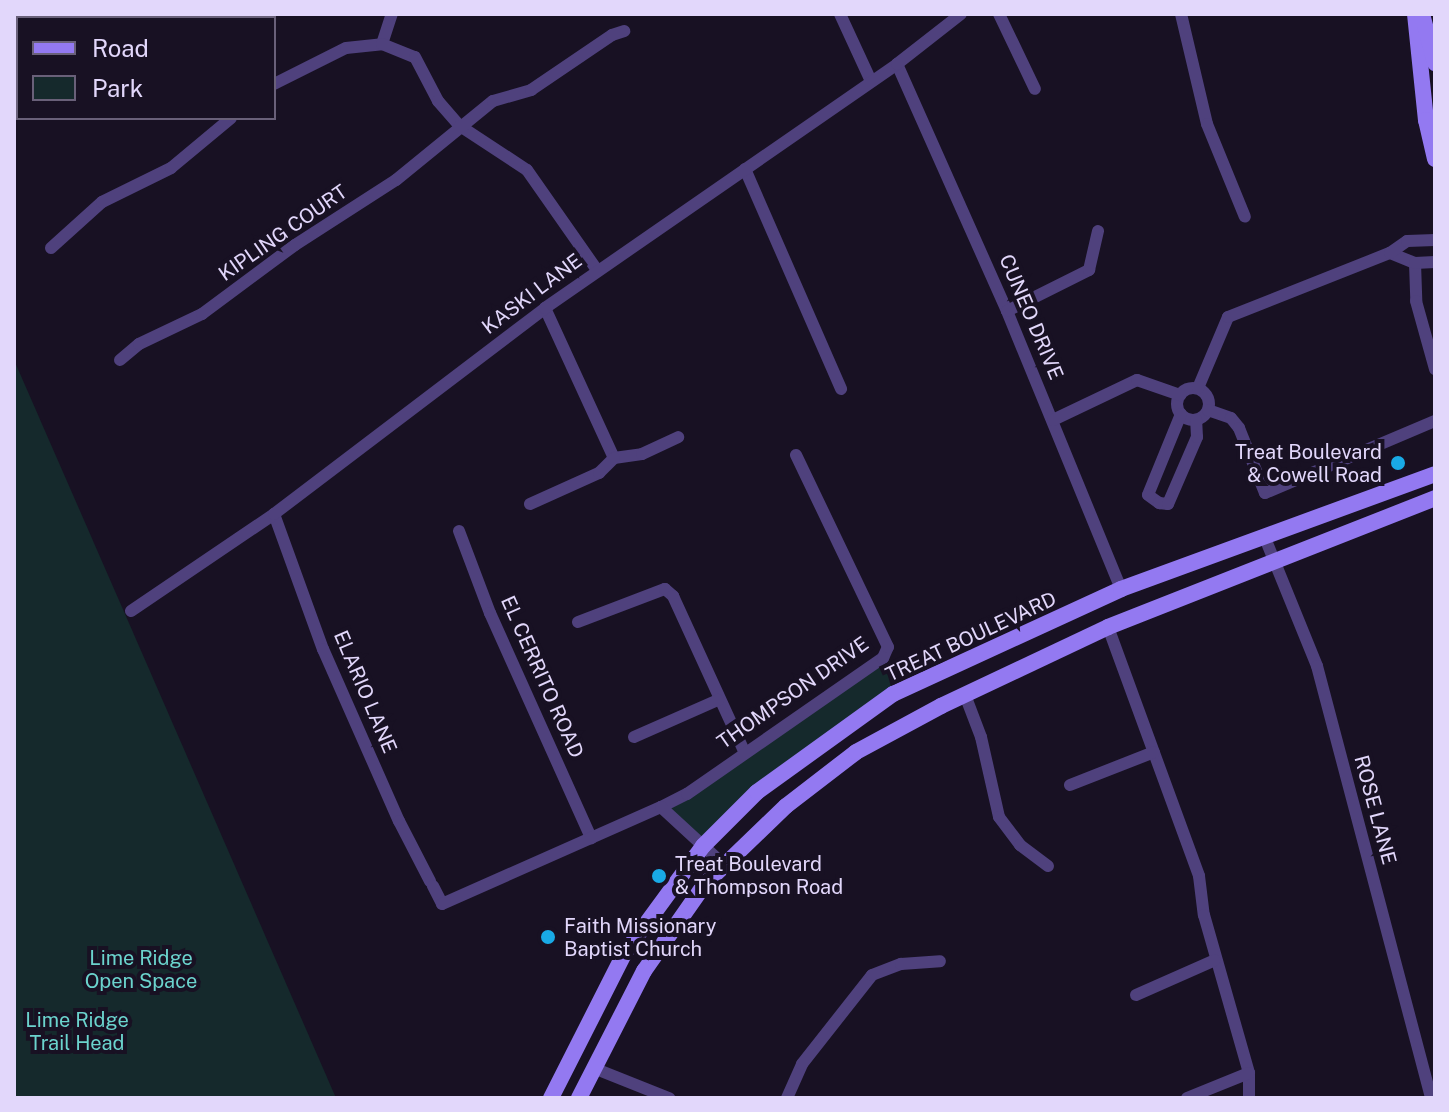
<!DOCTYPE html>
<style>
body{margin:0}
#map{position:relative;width:1449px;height:1112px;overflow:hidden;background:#181123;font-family:"Public Sans",sans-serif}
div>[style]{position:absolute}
.green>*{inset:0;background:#15292c}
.street>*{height:12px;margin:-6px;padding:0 6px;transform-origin:6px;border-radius:6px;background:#4f417d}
.street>.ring{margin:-6px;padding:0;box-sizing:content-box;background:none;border:12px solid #4f417d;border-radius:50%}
.secondary>*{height:16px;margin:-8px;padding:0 8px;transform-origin:8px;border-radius:8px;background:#9379f1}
.dots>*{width:22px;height:22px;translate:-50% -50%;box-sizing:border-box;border:4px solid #181123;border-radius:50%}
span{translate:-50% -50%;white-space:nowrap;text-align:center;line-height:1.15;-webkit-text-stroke:8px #181123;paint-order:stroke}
.street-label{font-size:20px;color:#e2d7fb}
.poi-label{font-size:20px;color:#e2d7fb}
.right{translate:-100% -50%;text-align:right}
.left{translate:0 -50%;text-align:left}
.park-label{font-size:20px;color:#6bd3cd}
.frame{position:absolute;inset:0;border:16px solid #e2d7fb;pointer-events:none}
.legend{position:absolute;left:16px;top:16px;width:260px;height:104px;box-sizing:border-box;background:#181123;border:2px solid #696079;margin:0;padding:10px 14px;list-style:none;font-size:24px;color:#e2d7fb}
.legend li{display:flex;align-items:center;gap:16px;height:40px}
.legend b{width:40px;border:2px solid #696079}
</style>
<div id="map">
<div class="green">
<div style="clip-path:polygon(14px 360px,125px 614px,336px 1098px,14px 1098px)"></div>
<div style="clip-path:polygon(883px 658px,893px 694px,757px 792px,703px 846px,661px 807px)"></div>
</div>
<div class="street">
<div style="left:840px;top:14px;width:72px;rotate:65.2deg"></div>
<div style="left:999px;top:14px;width:83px;rotate:64.4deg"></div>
<div style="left:1181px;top:14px;width:113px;rotate:76.7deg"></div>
<div style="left:1207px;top:124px;width:100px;rotate:67.8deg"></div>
<div style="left:87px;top:18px;width:6px;rotate:-39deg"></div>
<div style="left:382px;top:44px;width:32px;rotate:-72deg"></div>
<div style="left:897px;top:64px;width:270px;rotate:66deg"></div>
<div style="left:1007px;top:311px;width:300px;rotate:67.7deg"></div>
<div style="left:14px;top:74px;width:5px;rotate:-37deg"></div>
<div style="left:274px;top:84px;width:80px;rotate:-26.6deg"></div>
<div style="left:346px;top:48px;width:36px;rotate:-6deg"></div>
<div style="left:382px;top:44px;width:35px;rotate:22deg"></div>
<div style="left:415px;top:57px;width:50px;rotate:62.4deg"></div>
<div style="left:438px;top:101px;width:33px;rotate:49deg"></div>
<div style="left:460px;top:126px;width:80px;rotate:33.3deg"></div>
<div style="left:527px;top:170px;width:122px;rotate:55deg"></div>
<div style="left:745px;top:169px;width:240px;rotate:66.4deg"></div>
<div style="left:51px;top:248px;width:69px;rotate:-42deg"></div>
<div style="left:102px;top:202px;width:77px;rotate:-26.2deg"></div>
<div style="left:171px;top:168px;width:78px;rotate:-39.8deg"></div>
<div style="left:1390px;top:253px;width:27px;rotate:22deg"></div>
<div style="left:1415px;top:263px;width:38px;rotate:88deg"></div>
<div style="left:1416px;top:301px;width:71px;rotate:74.4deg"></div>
<div style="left:1415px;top:263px;width:20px;rotate:-3deg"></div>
<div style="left:545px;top:308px;width:165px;rotate:65.3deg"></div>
<div style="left:1007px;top:311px;width:92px;rotate:-26.6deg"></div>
<div style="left:1089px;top:270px;width:40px;rotate:-77deg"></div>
<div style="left:120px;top:360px;width:25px;rotate:-40deg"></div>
<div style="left:139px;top:344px;width:70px;rotate:-25.5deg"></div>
<div style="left:202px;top:314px;width:116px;rotate:-36.6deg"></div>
<div style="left:295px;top:245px;width:120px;rotate:-32.8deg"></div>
<div style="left:396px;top:180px;width:125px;rotate:-39.2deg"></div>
<div style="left:493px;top:101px;width:40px;rotate:-16deg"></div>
<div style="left:531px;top:90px;width:98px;rotate:-34.2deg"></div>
<div style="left:612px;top:35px;width:13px;rotate:-18deg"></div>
<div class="ring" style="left:1177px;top:388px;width:20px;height:20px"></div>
<div style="left:1198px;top:388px;width:77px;rotate:-67.1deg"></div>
<div style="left:1228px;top:317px;width:174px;rotate:-21.6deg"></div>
<div style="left:1390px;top:253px;width:21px;rotate:-35deg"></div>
<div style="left:1407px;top:241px;width:28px;rotate:-2deg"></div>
<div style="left:1208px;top:410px;width:24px;rotate:19deg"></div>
<div style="left:1231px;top:418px;width:13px;rotate:51deg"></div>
<div style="left:1239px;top:428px;width:70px;rotate:68.2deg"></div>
<div style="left:1265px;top:493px;width:185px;rotate:-23deg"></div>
<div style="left:1181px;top:414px;width:87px;rotate:112.2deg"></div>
<div style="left:1148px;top:495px;width:14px;rotate:36deg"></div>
<div style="left:1159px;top:503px;width:9px;rotate:6deg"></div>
<div style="left:1168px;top:504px;width:73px;rotate:-66.6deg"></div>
<div style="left:1197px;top:437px;width:17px;rotate:-93deg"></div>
<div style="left:1053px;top:420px;width:93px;rotate:-25.5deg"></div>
<div style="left:1137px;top:380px;width:46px;rotate:19.2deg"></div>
<div style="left:614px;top:458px;width:28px;rotate:-8deg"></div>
<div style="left:642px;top:454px;width:40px;rotate:-25deg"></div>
<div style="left:530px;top:504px;width:76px;rotate:-24.2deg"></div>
<div style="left:599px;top:473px;width:21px;rotate:-45deg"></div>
<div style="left:274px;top:514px;width:144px;rotate:70.1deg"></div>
<div style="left:323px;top:649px;width:188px;rotate:66.2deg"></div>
<div style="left:399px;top:821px;width:68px;rotate:62.7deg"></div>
<div style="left:459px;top:531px;width:88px;rotate:69.3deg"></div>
<div style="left:490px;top:613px;width:247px;rotate:65.8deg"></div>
<div style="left:1265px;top:538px;width:138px;rotate:67.9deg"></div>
<div style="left:1317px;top:666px;width:447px;rotate:75.2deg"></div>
<div style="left:131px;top:611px;width:173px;rotate:-34.1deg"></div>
<div style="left:274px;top:514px;width:340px;rotate:-37.2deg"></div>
<div style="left:545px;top:308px;width:428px;rotate:-34.7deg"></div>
<div style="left:897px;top:64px;width:81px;rotate:-38deg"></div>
<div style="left:578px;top:622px;width:93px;rotate:-20.8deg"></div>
<div style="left:665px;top:589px;width:11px;rotate:41deg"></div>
<div style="left:673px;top:596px;width:170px;rotate:65.4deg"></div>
<div style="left:1108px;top:627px;width:265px;rotate:69.9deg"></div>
<div style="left:1199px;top:876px;width:39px;rotate:83deg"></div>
<div style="left:1204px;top:915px;width:164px;rotate:74.1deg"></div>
<div style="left:1249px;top:1073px;width:25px;rotate:90deg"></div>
<div style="left:965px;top:695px;width:45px;rotate:69.1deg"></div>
<div style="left:981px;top:737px;width:82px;rotate:77.3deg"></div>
<div style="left:999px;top:817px;width:35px;rotate:53deg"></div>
<div style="left:1020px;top:845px;width:35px;rotate:37deg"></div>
<div style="left:634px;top:737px;width:92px;rotate:-23.8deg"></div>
<div style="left:1070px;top:785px;width:90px;rotate:-21.4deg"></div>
<div style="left:661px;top:807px;width:29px;rotate:-27deg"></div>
<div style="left:687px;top:794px;width:239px;rotate:-34.8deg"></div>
<div style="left:883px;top:658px;width:12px;rotate:-66deg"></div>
<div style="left:888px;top:647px;width:213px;rotate:-115.6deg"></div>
<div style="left:433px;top:886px;width:20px;rotate:63deg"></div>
<div style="left:442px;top:904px;width:240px;rotate:-23.9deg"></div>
<div style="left:661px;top:807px;width:86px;rotate:42.6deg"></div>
<div style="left:1136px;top:995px;width:86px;rotate:-23.9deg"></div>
<div style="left:596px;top:1069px;width:79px;rotate:21.7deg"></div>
<div style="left:787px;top:1098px;width:37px;rotate:-66deg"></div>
<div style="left:802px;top:1064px;width:113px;rotate:-51.8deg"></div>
<div style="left:872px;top:975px;width:31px;rotate:-21deg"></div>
<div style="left:901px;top:964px;width:39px;rotate:-4deg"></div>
<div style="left:1187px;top:1098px;width:67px;rotate:-22deg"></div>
</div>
<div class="secondary">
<div style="left:1415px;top:14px;width:107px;rotate:84.1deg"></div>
<div style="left:1426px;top:120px;width:40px;rotate:77deg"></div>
<div style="left:1422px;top:14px;width:51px;rotate:75.1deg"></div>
<div style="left:551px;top:1098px;width:161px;rotate:-63.1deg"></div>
<div style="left:624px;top:954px;width:134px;rotate:-53.8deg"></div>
<div style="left:703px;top:846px;width:76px;rotate:-45deg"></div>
<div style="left:757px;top:792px;width:168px;rotate:-35.8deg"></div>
<div style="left:893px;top:694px;width:251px;rotate:-24.7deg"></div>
<div style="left:1121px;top:589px;width:334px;rotate:-20.1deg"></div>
<div style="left:579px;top:1098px;width:143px;rotate:-62.9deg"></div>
<div style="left:644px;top:971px;width:106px;rotate:-55deg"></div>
<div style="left:705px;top:884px;width:112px;rotate:-43.9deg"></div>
<div style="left:786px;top:806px;width:88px;rotate:-37.6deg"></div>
<div style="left:856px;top:752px;width:97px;rotate:-28.4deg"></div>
<div style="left:941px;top:706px;width:185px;rotate:-25.3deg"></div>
<div style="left:1108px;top:627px;width:352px;rotate:-21.5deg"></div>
</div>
<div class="dots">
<div style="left:1398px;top:463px;background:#19aae6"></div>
<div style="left:659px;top:876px;background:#19aae6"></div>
<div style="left:548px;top:937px;background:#19aae6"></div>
</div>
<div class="street-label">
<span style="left:283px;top:233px;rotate:-35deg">KIPLING COURT</span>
<span style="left:532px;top:294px;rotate:-37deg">KASKI LANE</span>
<span style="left:1031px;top:317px;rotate:67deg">CUNEO DRIVE</span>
<span style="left:971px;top:637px;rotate:-25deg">TREAT BOULEVARD</span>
<span style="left:542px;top:677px;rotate:66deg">EL CERRITO ROAD</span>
<span style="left:365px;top:692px;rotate:67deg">ELARIO LANE</span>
<span style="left:793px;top:693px;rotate:-35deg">THOMPSON DRIVE</span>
<span style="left:1375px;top:810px;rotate:75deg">ROSE LANE</span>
</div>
<div class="poi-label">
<span class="right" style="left:1382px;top:464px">Treat Boulevard<br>&amp; Cowell Road</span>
<span class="left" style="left:675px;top:876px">Treat Boulevard<br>&amp; Thompson Road</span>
<span class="left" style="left:564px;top:938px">Faith Missionary<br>Baptist Church</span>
</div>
<div class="park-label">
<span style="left:141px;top:970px">Lime Ridge<br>Open Space</span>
<span style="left:77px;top:1032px">Lime Ridge<br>Trail Head</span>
</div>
<div class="frame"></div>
<ul class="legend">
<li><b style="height:10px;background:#9379f1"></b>Road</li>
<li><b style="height:22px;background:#15292c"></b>Park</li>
</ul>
</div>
